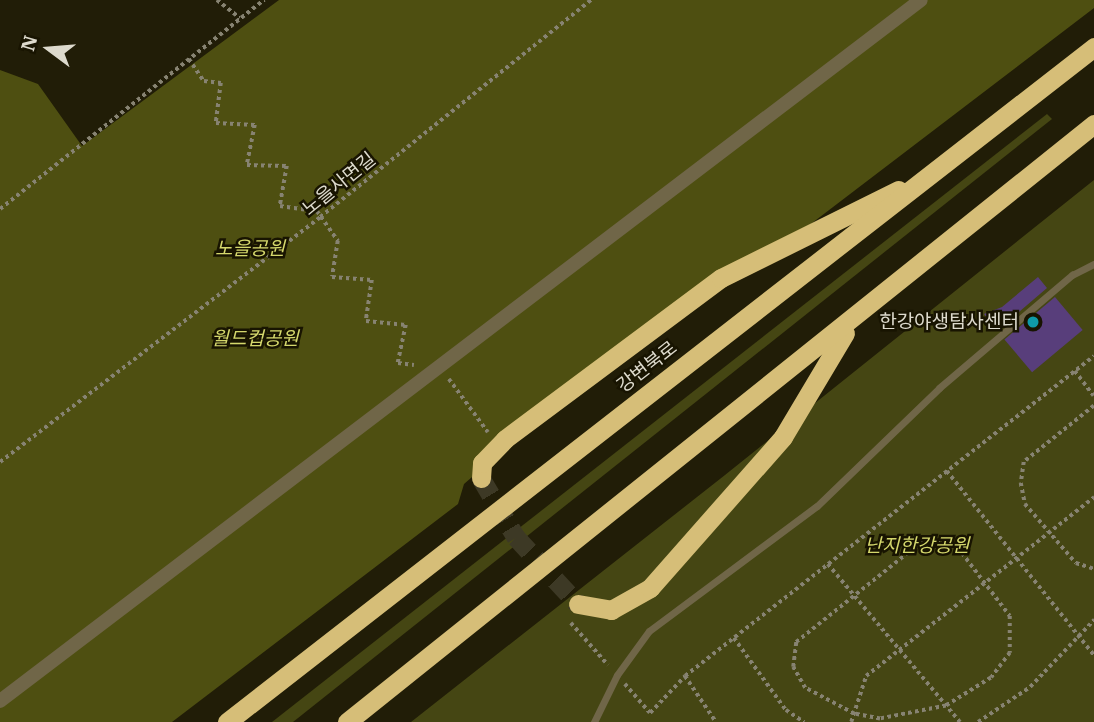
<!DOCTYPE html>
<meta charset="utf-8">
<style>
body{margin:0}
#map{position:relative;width:1094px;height:722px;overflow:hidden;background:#211d07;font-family:"IBM Plex Serif","Noto Sans KR",serif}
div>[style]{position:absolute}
.green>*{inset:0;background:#454613}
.forest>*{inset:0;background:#4e4f11}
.building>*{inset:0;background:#583e7b;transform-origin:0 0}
.trunk-tunnel>*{height:19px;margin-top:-9.5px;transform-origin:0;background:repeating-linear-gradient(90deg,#3d3925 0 19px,transparent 0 29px)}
.path>*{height:3.5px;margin-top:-1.75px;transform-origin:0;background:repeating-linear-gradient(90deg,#878372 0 3.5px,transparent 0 7px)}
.service>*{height:7px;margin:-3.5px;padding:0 3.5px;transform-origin:3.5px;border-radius:3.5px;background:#706648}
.minor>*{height:14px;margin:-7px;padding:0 7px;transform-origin:7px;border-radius:7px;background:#706648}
.trunk>*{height:19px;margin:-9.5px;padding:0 9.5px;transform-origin:9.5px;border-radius:9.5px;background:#d6be78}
.dots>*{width:19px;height:19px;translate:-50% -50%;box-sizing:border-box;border:4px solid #181401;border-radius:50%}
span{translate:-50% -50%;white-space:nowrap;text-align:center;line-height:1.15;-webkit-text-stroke:5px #181401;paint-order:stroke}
.street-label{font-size:19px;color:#dddacd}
.park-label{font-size:19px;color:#d5d86c;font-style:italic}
.poi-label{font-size:19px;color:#dddacd}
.right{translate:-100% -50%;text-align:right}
.north{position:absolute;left:14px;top:14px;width:70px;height:70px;-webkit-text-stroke:5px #181401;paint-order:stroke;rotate:286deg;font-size:19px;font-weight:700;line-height:28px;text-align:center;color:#dddacd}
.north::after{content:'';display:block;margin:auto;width:24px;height:32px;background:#dddacd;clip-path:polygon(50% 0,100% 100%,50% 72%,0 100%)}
</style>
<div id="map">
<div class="green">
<div style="clip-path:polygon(1047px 114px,1052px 119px,293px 722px,272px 722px)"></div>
<div style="clip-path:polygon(1094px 180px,1094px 722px,411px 722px,725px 475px)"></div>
</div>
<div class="forest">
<div style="clip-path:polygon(279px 0,1094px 0,1094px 8px,795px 236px,556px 404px,464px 484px,458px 504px,172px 722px,0 722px,0 70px,38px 84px,82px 146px)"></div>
</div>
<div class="building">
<div style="clip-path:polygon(1038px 277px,1047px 288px,998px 330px,984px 314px,1002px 307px)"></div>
<div style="left:1055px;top:297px;width:43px;height:66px;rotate:50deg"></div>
</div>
<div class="trunk-tunnel">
<div style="left:481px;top:478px;width:69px;rotate:59.3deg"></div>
<div style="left:516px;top:537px;width:91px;rotate:47.2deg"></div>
</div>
<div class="path">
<div style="left:217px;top:0;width:29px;rotate:38deg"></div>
<div style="left:189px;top:59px;width:27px;rotate:56deg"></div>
<div style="left:204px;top:81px;width:17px;rotate:7deg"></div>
<div style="left:221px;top:83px;width:40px;rotate:97.1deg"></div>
<div style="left:216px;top:123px;width:39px;rotate:3deg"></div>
<div style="left:255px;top:125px;width:41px;rotate:101.3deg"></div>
<div style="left:247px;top:165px;width:40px;rotate:1.4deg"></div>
<div style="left:287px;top:166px;width:41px;rotate:99.9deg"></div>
<div style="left:280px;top:206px;width:37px;rotate:8deg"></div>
<div style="left:317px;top:211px;width:37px;rotate:55deg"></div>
<div style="left:338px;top:241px;width:36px;rotate:99deg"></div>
<div style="left:332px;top:277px;width:40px;rotate:4.3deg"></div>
<div style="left:372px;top:280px;width:41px;rotate:98.3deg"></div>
<div style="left:366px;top:321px;width:40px;rotate:5.7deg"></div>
<div style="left:406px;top:325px;width:39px;rotate:102deg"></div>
<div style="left:398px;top:363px;width:16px;rotate:7deg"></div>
<div style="left:0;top:209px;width:337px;rotate:-38.4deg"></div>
<div style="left:1075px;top:371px;width:31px;rotate:53deg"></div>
<div style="left:449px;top:379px;width:66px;rotate:53.7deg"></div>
<div style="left:1094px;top:406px;width:90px;rotate:141.3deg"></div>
<div style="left:1024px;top:462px;width:21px;rotate:98deg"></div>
<div style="left:1021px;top:483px;width:21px;rotate:79deg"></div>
<div style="left:1025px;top:504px;width:78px;rotate:49.2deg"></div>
<div style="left:1076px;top:563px;width:19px;rotate:18deg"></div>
<div style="left:0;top:462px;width:403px;rotate:-37.4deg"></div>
<div style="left:320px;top:217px;width:347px;rotate:-38.7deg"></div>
<div style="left:947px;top:471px;width:236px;rotate:51.4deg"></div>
<div style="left:936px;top:541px;width:29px;rotate:25deg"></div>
<div style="left:962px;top:553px;width:79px;rotate:52.7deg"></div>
<div style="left:1010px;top:616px;width:37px;rotate:90deg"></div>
<div style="left:1010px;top:653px;width:31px;rotate:127deg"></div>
<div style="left:991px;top:678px;width:53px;rotate:148.1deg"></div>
<div style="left:946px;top:706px;width:67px;rotate:168.9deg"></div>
<div style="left:880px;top:719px;width:26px;rotate:-169deg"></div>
<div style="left:854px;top:714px;width:55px;rotate:-152deg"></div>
<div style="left:805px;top:688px;width:24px;rotate:-120deg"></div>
<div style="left:793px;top:667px;width:25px;rotate:-83deg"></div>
<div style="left:796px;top:642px;width:159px;rotate:-38.6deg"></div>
<div style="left:920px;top:543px;width:16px;rotate:-7deg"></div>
<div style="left:828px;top:564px;width:206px;rotate:50.1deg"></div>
<div style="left:571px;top:623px;width:56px;rotate:48.6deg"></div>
<div style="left:734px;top:638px;width:89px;rotate:54.2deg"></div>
<div style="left:786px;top:710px;width:22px;rotate:34deg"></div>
<div style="left:685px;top:676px;width:519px;rotate:-38.04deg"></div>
<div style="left:625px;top:684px;width:38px;rotate:49deg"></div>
<div style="left:650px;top:713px;width:51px;rotate:-46.6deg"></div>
<div style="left:685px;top:676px;width:55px;rotate:56deg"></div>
<div style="left:851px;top:722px;width:48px;rotate:-71.9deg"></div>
<div style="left:866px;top:676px;width:290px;rotate:-38.1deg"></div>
<div style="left:978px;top:722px;width:63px;rotate:-33.9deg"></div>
<div style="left:1030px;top:687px;width:93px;rotate:-46.3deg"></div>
</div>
<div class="service">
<div style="left:594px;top:722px;width:52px;rotate:-63.9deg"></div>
<div style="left:617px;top:675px;width:54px;rotate:-54deg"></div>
<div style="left:649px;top:631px;width:209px;rotate:-36.7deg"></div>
<div style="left:817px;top:506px;width:170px;rotate:-44deg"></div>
<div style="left:939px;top:388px;width:175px;rotate:-40.4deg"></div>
<div style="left:1072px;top:275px;width:25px;rotate:-27deg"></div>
</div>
<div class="minor">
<div style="left:0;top:701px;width:1157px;rotate:-37.28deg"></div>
</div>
<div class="trunk">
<div style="left:481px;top:478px;width:15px;rotate:-86deg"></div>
<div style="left:482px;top:463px;width:33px;rotate:-46deg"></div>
<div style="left:505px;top:439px;width:269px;rotate:-36.7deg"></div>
<div style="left:721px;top:278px;width:198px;rotate:-26.4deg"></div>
<div style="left:578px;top:604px;width:34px;rotate:10deg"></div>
<div style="left:611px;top:610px;width:45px;rotate:-29.4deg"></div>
<div style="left:650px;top:588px;width:201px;rotate:-48.6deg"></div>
<div style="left:783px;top:437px;width:121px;rotate:-59.2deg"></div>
<div style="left:227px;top:722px;width:1099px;rotate:-37.9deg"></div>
<div style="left:347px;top:722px;width:957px;rotate:-38.68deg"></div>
</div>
<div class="dots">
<div style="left:1033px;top:322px;background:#0f9aa8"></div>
</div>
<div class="street-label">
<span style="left:339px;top:184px;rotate:-39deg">노을사면길</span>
<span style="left:647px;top:367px;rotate:-38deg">강변북로</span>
</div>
<div class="park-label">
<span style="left:250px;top:249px">노을공원</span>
<span style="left:255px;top:339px">월드컵공원</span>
<span style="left:917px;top:546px">난지한강공원</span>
</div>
<div class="poi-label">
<span class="right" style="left:1019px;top:322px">한강야생탐사센터</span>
</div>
<div class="north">N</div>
</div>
